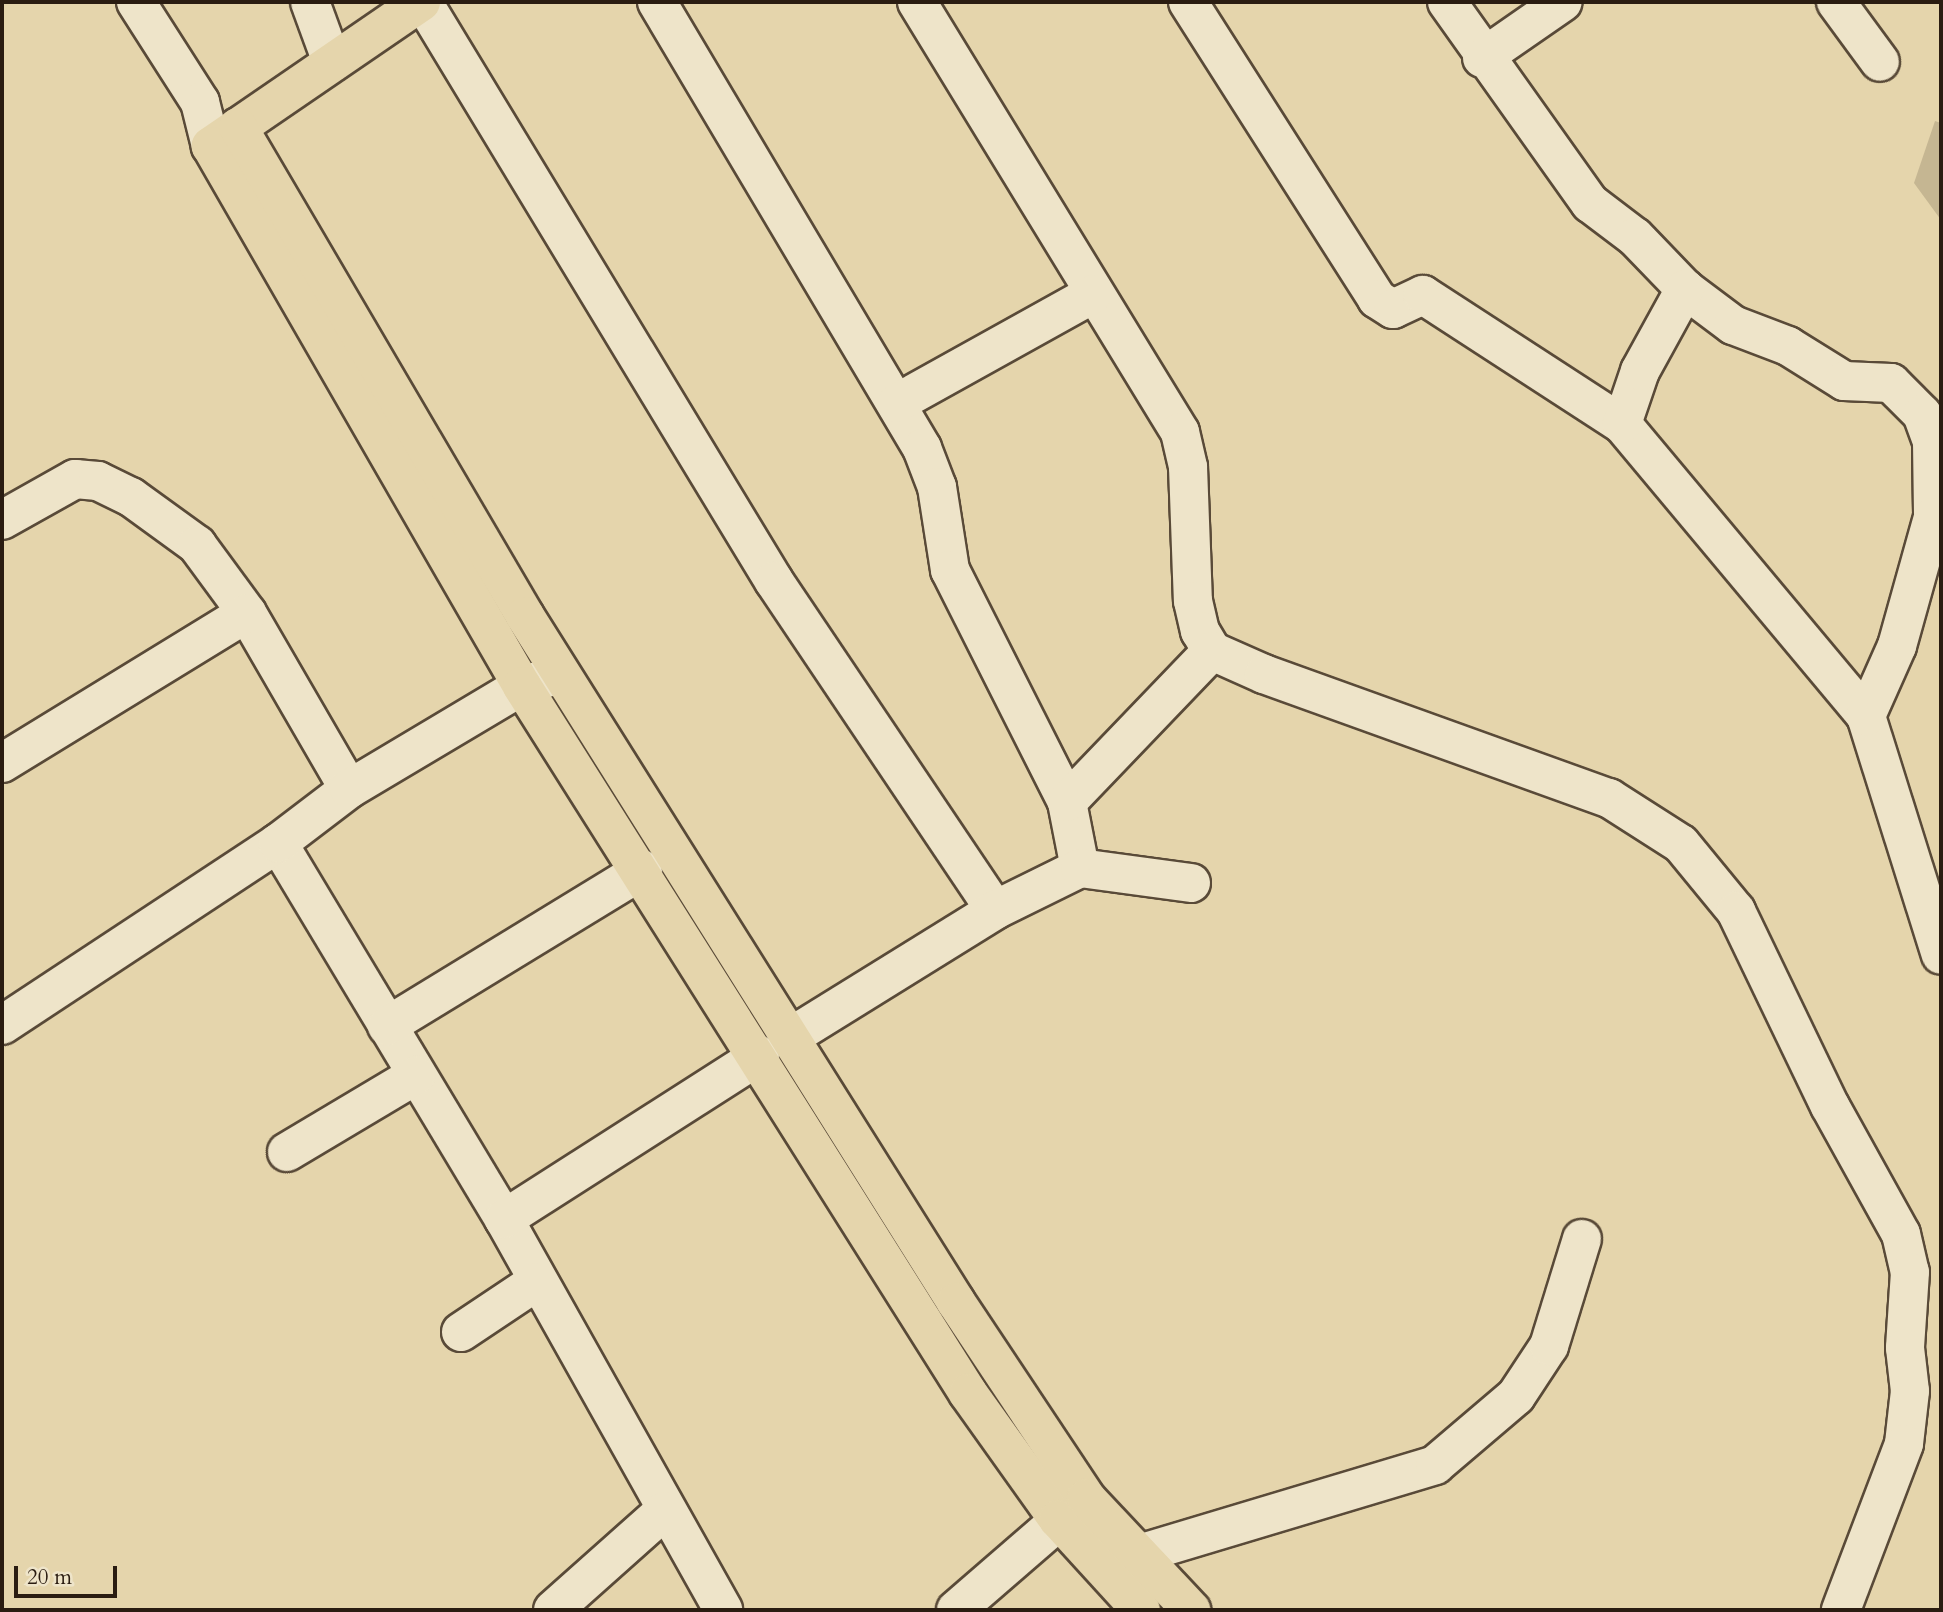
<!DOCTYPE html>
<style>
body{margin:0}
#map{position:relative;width:1943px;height:1612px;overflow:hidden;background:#e5d5ac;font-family:Cardo,serif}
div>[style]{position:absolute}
.green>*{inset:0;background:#c5b692}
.roads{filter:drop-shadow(2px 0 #594a38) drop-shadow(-2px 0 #594a38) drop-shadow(0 2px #594a38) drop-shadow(0 -2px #594a38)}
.minor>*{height:38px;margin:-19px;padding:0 19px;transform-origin:19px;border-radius:19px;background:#eee4c9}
.major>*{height:38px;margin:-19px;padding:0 19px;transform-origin:19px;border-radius:19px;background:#e5d5ac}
span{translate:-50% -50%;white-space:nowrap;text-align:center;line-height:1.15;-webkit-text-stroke:5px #eee4c9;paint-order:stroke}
.frame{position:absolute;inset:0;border:4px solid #2a1c11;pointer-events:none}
.scale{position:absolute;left:14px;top:1566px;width:103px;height:32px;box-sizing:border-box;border:4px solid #2a1c11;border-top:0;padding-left:9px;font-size:21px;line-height:24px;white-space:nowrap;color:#2a1c11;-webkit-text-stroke:5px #eee4c9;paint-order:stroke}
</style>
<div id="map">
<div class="green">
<div style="clip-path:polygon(1935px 121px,1941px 123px,1941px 220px,1914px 183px)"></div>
</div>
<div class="roads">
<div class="minor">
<div style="left:136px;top:2px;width:119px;rotate:57.4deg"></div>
<div style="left:200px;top:102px;width:45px;rotate:76deg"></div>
<div style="left:310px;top:2px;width:64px;rotate:69.9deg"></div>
<div style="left:423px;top:2px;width:677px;rotate:58.78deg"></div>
<div style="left:774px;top:581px;width:396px;rotate:56.1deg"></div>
<div style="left:657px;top:2px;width:519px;rotate:59.28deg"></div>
<div style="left:922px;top:448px;width:42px;rotate:69deg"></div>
<div style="left:937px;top:487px;width:84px;rotate:81.1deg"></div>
<div style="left:950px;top:570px;width:260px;rotate:63.2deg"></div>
<div style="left:1067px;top:802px;width:67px;rotate:78.9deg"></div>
<div style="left:917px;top:2px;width:504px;rotate:58.55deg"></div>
<div style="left:1180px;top:432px;width:36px;rotate:77deg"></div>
<div style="left:1188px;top:467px;width:134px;rotate:87.9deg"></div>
<div style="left:1193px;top:601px;width:31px;rotate:77deg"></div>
<div style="left:1200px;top:631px;width:23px;rotate:59deg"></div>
<div style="left:1212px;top:651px;width:57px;rotate:23.9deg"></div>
<div style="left:1264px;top:674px;width:367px;rotate:19.8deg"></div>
<div style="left:1609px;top:798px;width:85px;rotate:32.6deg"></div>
<div style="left:1681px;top:844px;width:87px;rotate:50.6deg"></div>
<div style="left:1736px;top:911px;width:216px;rotate:64.3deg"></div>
<div style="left:1830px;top:1106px;width:146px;rotate:61deg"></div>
<div style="left:1901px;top:1234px;width:39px;rotate:77deg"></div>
<div style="left:1910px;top:1272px;width:76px;rotate:93.8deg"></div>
<div style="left:1905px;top:1348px;width:43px;rotate:83.4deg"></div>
<div style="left:1910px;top:1391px;width:53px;rotate:96.5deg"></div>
<div style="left:1904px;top:1444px;width:178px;rotate:110.8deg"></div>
<div style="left:1188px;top:2px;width:352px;rotate:57.5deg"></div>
<div style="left:1377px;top:299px;width:19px;rotate:32deg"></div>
<div style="left:1393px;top:309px;width:33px;rotate:-25deg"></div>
<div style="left:1423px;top:295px;width:237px;rotate:33deg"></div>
<div style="left:1622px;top:424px;width:381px;rotate:50.1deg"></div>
<div style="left:1866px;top:716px;width:250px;rotate:72.6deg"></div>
<div style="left:1447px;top:2px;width:247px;rotate:54.6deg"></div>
<div style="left:1590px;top:203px;width:56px;rotate:37.1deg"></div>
<div style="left:1635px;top:237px;width:72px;rotate:46.1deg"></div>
<div style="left:1685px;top:289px;width:60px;rotate:36.9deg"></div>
<div style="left:1733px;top:325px;width:59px;rotate:20.9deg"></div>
<div style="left:1788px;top:346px;width:66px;rotate:32deg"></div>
<div style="left:1844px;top:381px;width:47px;rotate:2.4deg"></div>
<div style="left:1891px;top:383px;width:44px;rotate:45deg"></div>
<div style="left:1922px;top:414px;width:30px;rotate:70deg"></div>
<div style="left:1932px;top:442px;width:75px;rotate:89.2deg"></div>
<div style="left:1933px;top:517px;width:134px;rotate:105.6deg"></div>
<div style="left:1897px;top:646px;width:77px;rotate:113.9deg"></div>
<div style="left:1836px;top:2px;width:74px;rotate:53.7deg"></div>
<div style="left:1482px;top:58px;width:98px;rotate:-34.7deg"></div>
<div style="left:897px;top:403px;width:224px;rotate:-29.1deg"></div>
<div style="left:1622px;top:424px;width:56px;rotate:-71.2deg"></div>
<div style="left:1640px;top:371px;width:94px;rotate:-61.2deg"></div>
<div style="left:2px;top:520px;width:84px;rotate:-29.3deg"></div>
<div style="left:75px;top:479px;width:23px;rotate:5deg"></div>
<div style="left:98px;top:481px;width:37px;rotate:26deg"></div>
<div style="left:131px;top:497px;width:82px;rotate:36deg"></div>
<div style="left:197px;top:545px;width:84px;rotate:53.7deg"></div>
<div style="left:247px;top:613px;width:203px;rotate:59.9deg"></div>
<div style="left:2px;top:763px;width:287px;rotate:-31.5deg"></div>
<div style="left:1067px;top:802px;width:209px;rotate:-46.2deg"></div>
<div style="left:278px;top:843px;width:439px;rotate:59deg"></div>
<div style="left:504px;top:1219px;width:448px;rotate:60.7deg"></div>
<div style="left:2px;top:1025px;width:331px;rotate:-33.4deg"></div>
<div style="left:278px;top:843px;width:89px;rotate:-37.3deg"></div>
<div style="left:349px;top:789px;width:201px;rotate:-30.8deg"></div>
<div style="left:522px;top:686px;width:32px;rotate:-18deg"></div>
<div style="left:387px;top:1026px;width:300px;rotate:-31.4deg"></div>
<div style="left:792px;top:1036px;width:239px;rotate:-31.8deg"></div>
<div style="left:995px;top:910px;width:95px;rotate:-26.3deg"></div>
<div style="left:1080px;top:868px;width:112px;rotate:7.7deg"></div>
<div style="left:287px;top:1152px;width:150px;rotate:-30.8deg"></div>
<div style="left:504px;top:1219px;width:304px;rotate:-32.6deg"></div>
<div style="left:461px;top:1332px;width:90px;rotate:-33.7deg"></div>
<div style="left:1139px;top:1554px;width:309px;rotate:-16.7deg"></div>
<div style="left:1435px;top:1465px;width:106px;rotate:-40.4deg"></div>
<div style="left:1516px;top:1396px;width:60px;rotate:-56.6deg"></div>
<div style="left:1549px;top:1346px;width:112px;rotate:-72.9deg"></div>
<div style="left:553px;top:1610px;width:149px;rotate:-41.7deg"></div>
<div style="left:956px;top:1610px;width:169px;rotate:-40.9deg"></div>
</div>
<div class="major">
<div style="left:421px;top:2px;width:255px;rotate:145.6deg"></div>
<div style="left:211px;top:146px;width:623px;rotate:60.06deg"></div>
<div style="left:522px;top:686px;width:836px;rotate:57.75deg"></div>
<div style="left:968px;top:1393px;width:155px;rotate:54.5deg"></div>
<div style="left:1058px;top:1519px;width:123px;rotate:47.6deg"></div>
<div style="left:238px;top:127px;width:567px;rotate:59.59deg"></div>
<div style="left:525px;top:616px;width:810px;rotate:57.86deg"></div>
<div style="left:956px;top:1302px;width:235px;rotate:56.4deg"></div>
<div style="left:1086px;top:1498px;width:154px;rotate:46.8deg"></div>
</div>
</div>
<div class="frame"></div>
<div class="scale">20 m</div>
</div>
